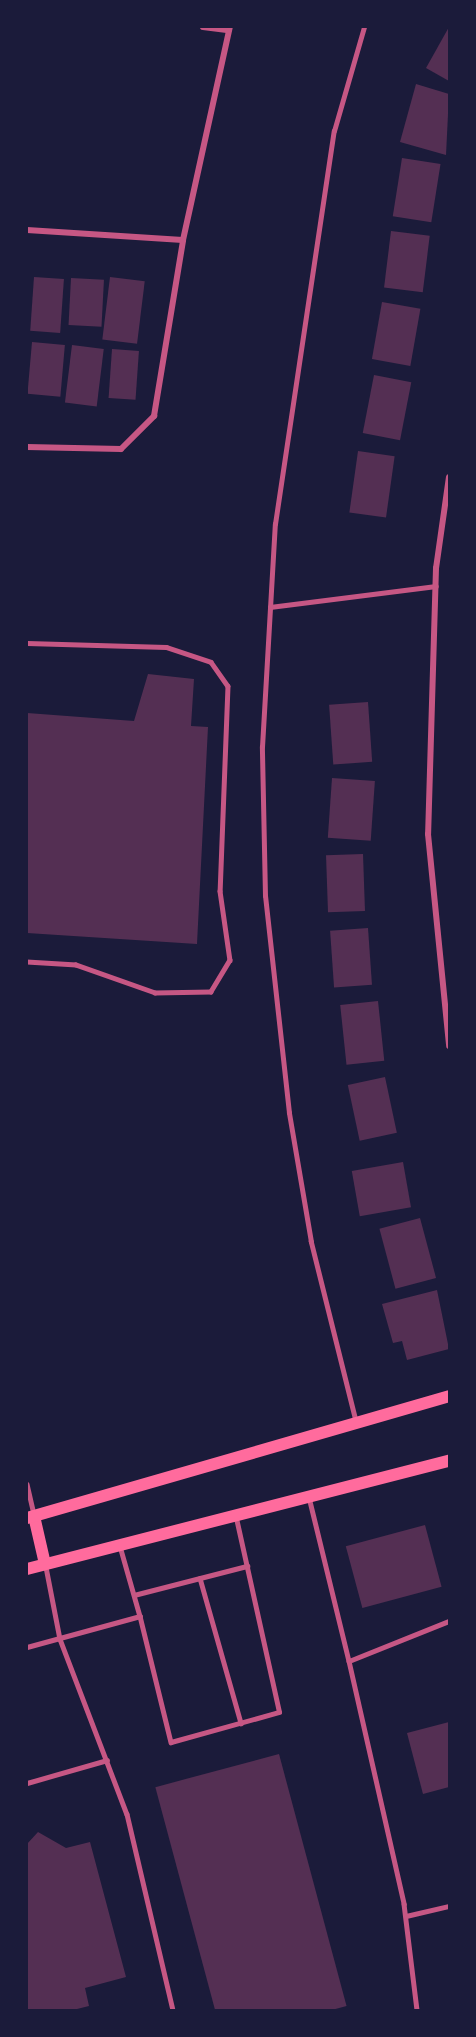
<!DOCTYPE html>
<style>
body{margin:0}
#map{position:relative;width:476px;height:2037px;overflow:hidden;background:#1b1b3a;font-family:"Fira Sans",sans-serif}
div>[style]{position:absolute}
.building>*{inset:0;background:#542f53;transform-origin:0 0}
.service>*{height:4.5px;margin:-2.25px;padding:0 2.25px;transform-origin:2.25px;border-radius:2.25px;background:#c65784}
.minor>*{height:6px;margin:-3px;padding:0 3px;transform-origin:3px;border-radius:3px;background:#c65784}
.secondary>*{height:12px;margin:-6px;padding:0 6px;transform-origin:6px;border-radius:6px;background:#ff6b9d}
span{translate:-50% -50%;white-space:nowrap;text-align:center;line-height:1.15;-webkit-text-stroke:6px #1b1b3a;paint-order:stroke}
.frame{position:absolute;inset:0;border:28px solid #1b1b3a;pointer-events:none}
</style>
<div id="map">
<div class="building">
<div style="clip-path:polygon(449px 27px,449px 81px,426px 68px)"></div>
<div style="clip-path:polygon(416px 84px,449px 94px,446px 155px,400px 142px)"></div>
<div style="left:402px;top:158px;width:39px;height:59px;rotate:9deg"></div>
<div style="left:391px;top:231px;width:39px;height:57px;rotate:7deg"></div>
<div style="left:34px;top:277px;width:30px;height:54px;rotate:4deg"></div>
<div style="left:110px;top:277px;width:35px;height:63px;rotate:7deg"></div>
<div style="left:71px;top:278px;width:33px;height:47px;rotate:3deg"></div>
<div style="left:382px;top:302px;width:39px;height:58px;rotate:10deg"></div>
<div style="left:32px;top:342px;width:33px;height:52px;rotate:5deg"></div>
<div style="left:72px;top:345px;width:32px;height:58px;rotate:7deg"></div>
<div style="left:112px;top:349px;width:27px;height:49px;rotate:4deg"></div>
<div style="left:374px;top:375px;width:38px;height:59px;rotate:11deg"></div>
<div style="left:358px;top:451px;width:37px;height:62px;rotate:8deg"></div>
<div style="clip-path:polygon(148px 674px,194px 679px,191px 726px,208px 727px,197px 944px,27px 933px,27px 713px,134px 721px)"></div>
<div style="left:368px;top:702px;width:60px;height:39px;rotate:86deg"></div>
<div style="left:332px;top:778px;width:43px;height:60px;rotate:4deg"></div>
<div style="left:363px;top:854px;width:57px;height:37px;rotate:88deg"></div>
<div style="left:368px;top:928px;width:57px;height:38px;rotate:86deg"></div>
<div style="left:378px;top:1001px;width:60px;height:38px;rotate:84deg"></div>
<div style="left:385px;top:1077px;width:57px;height:38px;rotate:78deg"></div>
<div style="left:403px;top:1162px;width:46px;height:52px;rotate:80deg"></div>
<div style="left:420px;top:1218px;width:62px;height:42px;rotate:75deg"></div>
<div style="clip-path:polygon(437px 1290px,449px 1349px,407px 1360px,402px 1341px,393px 1343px,382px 1304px)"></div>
<div style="left:425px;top:1525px;width:64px;height:82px;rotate:75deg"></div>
<div style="clip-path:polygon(449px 1722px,449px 1787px,423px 1794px,407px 1733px)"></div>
<div style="left:279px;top:1754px;width:261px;height:128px;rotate:75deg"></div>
<div style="clip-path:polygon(38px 1832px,66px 1848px,90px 1842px,126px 1977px,85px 1988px,89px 2006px,73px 2010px,27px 2010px,27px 1844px)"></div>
</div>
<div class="service">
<div style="left:270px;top:607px;width:167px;rotate:-7.2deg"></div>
<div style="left:27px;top:643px;width:139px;rotate:1.6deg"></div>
<div style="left:166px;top:647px;width:47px;rotate:18.4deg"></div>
<div style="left:211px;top:662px;width:29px;rotate:55deg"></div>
<div style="left:228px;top:686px;width:205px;rotate:92.2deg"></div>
<div style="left:220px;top:891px;width:70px;rotate:81.8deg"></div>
<div style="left:230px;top:960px;width:37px;rotate:121deg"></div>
<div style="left:211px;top:992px;width:56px;rotate:179deg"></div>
<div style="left:155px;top:993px;width:84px;rotate:-160.5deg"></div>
<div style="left:76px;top:965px;width:49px;rotate:-176.5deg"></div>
<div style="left:356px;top:1423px;width:187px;rotate:-104deg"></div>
<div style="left:311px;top:1242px;width:131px;rotate:-99.7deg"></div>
<div style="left:289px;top:1113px;width:218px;rotate:-96.3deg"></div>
<div style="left:265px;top:896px;width:149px;rotate:-91.2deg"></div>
<div style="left:262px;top:747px;width:223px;rotate:-86.7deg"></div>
<div style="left:275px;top:524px;width:397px;rotate:-81.5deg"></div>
<div style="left:334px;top:131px;width:108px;rotate:-73.9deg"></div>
<div style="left:27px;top:1484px;width:31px;rotate:77deg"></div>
<div style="left:309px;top:1497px;width:169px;rotate:76.3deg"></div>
<div style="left:349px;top:1661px;width:108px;rotate:-21.8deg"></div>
<div style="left:120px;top:1546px;width:73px;rotate:74.1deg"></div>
<div style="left:46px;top:1567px;width:73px;rotate:79deg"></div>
<div style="left:60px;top:1639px;width:187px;rotate:69.1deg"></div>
<div style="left:127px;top:1814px;width:201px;rotate:76.8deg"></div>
<div style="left:200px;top:1578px;width:151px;rotate:74.2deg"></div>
<div style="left:134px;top:1595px;width:117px;rotate:-14.4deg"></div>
<div style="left:27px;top:1647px;width:117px;rotate:-15.3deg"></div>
<div style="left:140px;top:1616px;width:130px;rotate:76.2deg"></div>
<div style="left:171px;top:1742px;width:112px;rotate:-15.5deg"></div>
<div style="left:279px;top:1712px;width:199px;rotate:-102.5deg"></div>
<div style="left:349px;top:1661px;width:249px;rotate:77.2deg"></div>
<div style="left:404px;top:1904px;width:107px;rotate:83deg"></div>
<div style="left:27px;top:1783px;width:83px;rotate:-16deg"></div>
<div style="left:406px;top:1916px;width:44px;rotate:-13.1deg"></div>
</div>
<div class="minor">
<div style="left:203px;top:27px;width:26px;rotate:7deg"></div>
<div style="left:27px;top:230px;width:156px;rotate:3.7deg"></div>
<div style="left:27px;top:447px;width:94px;rotate:1.2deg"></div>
<div style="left:121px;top:449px;width:47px;rotate:-45deg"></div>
<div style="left:154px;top:416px;width:178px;rotate:-80.6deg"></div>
<div style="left:183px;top:240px;width:218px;rotate:-77.6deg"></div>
<div style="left:449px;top:477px;width:92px;rotate:98.1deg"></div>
<div style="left:436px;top:568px;width:266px;rotate:91.7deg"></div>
<div style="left:428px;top:834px;width:213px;rotate:84.3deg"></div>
</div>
<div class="secondary">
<div style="left:34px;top:1516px;width:49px;rotate:77.1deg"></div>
<div style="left:27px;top:1518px;width:439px;rotate:-16.1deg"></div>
<div style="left:27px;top:1569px;width:436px;rotate:-14.4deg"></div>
</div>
<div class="frame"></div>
</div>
